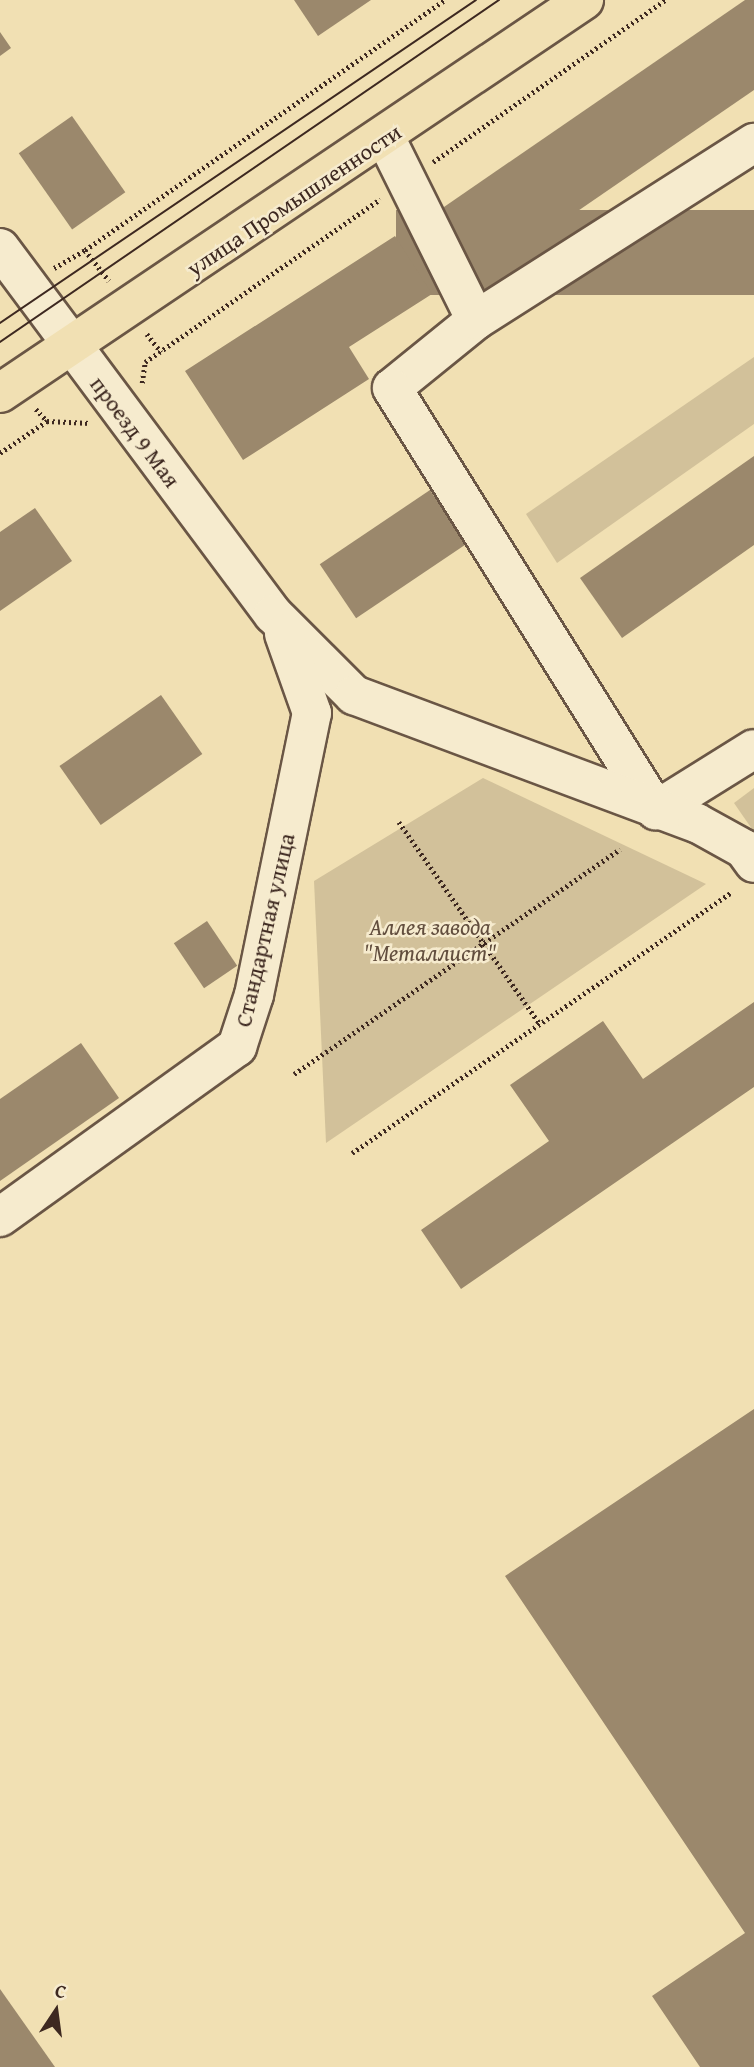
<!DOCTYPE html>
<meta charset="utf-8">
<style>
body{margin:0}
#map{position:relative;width:754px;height:2067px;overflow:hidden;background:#f1e0b3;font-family:"Gentium Book Plus",serif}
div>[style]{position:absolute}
.green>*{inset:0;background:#d2c19a}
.building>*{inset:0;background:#9b886c;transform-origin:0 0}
.path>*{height:4.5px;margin-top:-2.25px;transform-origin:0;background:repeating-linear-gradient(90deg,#3d2820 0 2px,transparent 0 5.5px)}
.roads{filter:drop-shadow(2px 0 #6a5645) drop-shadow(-2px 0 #6a5645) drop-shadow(0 2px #6a5645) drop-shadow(0 -2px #6a5645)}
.minor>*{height:38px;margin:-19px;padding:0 19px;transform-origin:19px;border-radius:19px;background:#f6ebce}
.major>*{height:38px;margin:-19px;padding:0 19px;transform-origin:19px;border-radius:19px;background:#f1e0b3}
.tram>*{height:2px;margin:-1px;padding:0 1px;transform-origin:1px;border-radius:1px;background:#3d2820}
span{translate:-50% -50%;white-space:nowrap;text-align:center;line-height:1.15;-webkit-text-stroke:5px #f6ebce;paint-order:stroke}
.street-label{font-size:23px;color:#3d2820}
.park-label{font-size:23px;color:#624e3e;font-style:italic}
.north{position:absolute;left:21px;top:1976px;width:70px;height:70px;-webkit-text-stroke:5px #f6ebce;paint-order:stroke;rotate:13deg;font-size:19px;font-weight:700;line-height:28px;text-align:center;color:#3d2820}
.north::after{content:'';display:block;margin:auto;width:24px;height:32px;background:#3d2820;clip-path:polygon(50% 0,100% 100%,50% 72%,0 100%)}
</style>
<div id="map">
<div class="green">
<div style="clip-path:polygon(754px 357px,754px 424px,557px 563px,526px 514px)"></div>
<div style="clip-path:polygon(483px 778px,706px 884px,326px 1143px,314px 881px)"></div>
<div style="clip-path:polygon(754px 788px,754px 832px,734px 803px)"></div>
</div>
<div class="building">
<div style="clip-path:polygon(294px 0,371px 0,318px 36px)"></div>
<div style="clip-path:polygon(745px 0,754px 0,754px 90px,473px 283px,428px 218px)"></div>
<div style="clip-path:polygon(0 32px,11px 48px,0 56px)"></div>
<div style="left:72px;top:116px;width:93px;height:65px;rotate:55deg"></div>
<div style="left:754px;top:210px;width:85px;height:358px;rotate:90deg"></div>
<div style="clip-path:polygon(395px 236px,432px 294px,349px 347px,369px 379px,243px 460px,185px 371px)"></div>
<div style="clip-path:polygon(754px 456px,754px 545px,622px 638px,580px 578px)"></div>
<div style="left:430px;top:490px;width:65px;height:133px;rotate:56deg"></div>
<div style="clip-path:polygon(35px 508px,72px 561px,0 611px,0 532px)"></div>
<div style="left:161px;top:695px;width:72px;height:124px;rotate:55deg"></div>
<div style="left:207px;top:921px;width:54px;height:40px;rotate:56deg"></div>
<div style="clip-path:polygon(754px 1002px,754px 1087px,461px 1289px,421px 1230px,549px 1141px,510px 1085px,603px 1021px,643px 1079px)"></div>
<div style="clip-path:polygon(81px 1043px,119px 1098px,0 1181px,0 1099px)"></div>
<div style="clip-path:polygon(754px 1409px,754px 2067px,700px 2067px,652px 1996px,745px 1933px,505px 1576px)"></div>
<div style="clip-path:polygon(0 1989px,55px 2067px,0 2067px)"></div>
</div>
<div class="path">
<div style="left:433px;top:162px;width:283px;rotate:-34.9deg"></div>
<div style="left:85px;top:250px;width:438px;rotate:-34.8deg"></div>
<div style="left:54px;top:268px;width:36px;rotate:-30deg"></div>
<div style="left:85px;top:250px;width:39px;rotate:52deg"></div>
<div style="left:147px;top:334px;width:23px;rotate:52deg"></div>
<div style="left:142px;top:383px;width:21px;rotate:-82deg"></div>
<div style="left:145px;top:362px;width:286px;rotate:-34.7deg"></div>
<div style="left:36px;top:409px;width:16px;rotate:47deg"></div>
<div style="left:0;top:453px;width:57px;rotate:-34.2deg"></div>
<div style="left:47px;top:421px;width:43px;rotate:2.7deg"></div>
<div style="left:399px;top:822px;width:246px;rotate:55.1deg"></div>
<div style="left:294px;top:1074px;width:396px;rotate:-34.6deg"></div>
<div style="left:352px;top:1153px;width:459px;rotate:-34.5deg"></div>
</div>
<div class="roads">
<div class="minor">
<div style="left:386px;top:139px;width:202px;rotate:63.6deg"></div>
<div style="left:476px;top:320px;width:108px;rotate:141deg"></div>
<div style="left:392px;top:388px;width:498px;rotate:58deg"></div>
<div style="left:656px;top:810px;width:115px;rotate:-31.9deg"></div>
<div style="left:0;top:248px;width:457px;rotate:53.3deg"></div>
<div style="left:273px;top:614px;width:115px;rotate:45deg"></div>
<div style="left:354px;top:695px;width:366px;rotate:20.5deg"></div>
<div style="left:697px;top:823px;width:54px;rotate:29deg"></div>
<div style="left:744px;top:849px;width:17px;rotate:54deg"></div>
<div style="left:476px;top:320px;width:330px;rotate:-32.5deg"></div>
<div style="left:0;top:1217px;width:292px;rotate:-35.7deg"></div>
<div style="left:237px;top:1047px;width:55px;rotate:-71.9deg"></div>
<div style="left:254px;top:995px;width:288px;rotate:-78.4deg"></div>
<div style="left:312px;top:713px;width:84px;rotate:-109.5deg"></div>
</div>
<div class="major">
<div style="left:0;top:393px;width:704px;rotate:-33.94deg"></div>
</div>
</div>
<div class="tram">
<div style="left:0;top:323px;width:575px;rotate:-34.16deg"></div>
<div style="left:0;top:342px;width:605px;rotate:-34.43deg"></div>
</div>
<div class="street-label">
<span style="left:294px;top:200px;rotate:-34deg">улица Промышленности</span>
<span style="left:135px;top:432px;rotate:53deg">проезд 9 Мая</span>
<span style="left:265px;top:930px;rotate:-77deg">Стандартная улица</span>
</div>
<div class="park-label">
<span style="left:430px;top:940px">Аллея завода<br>"Металлист"</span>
</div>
<div class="north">С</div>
</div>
